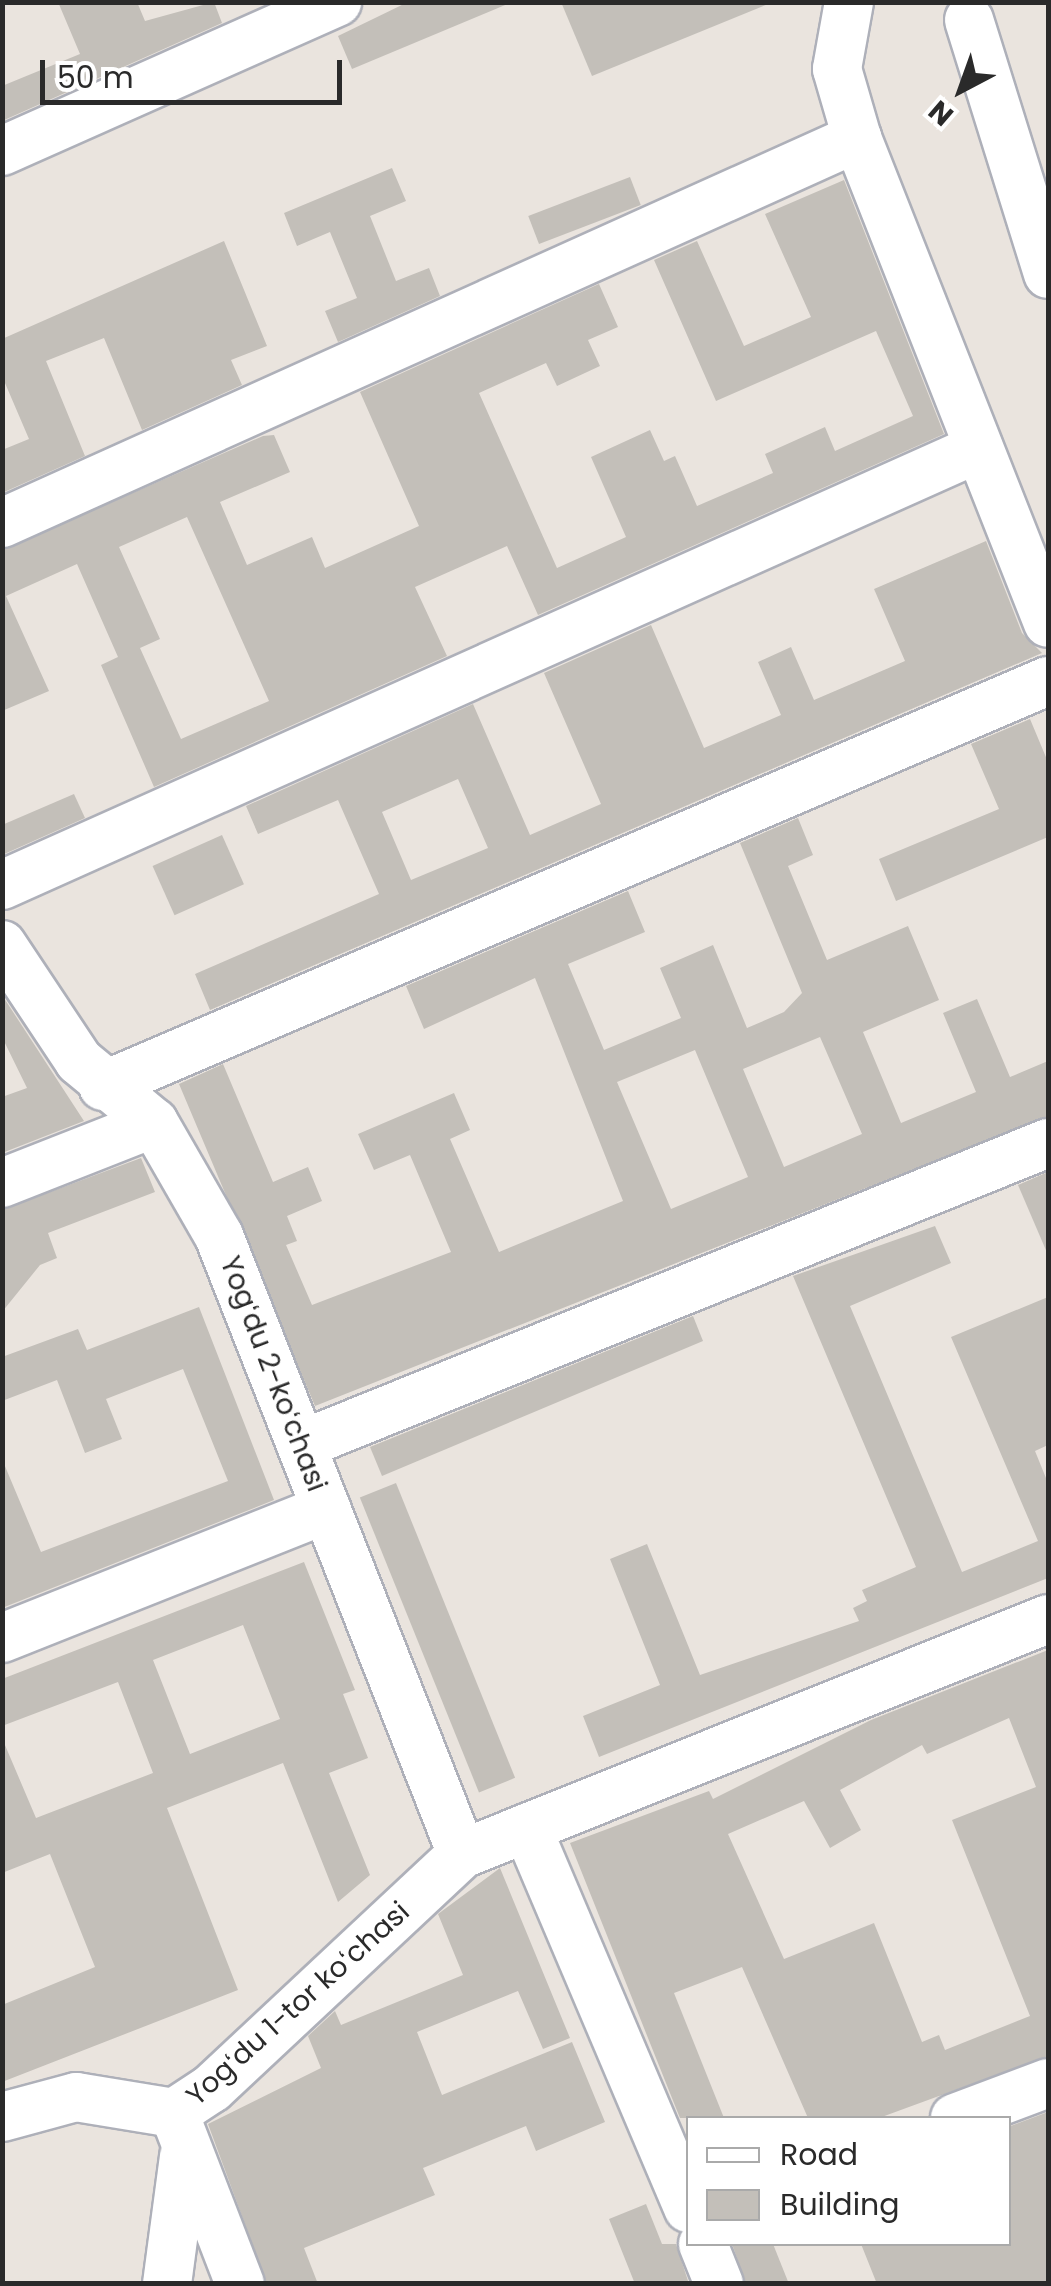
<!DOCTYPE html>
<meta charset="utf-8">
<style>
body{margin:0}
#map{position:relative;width:1051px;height:2286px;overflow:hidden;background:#eae4de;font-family:Poppins,sans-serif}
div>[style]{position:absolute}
.building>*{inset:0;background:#c3bfb9;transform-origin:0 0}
.roads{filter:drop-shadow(2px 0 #aeb0b9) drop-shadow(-2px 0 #aeb0b9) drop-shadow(0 2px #aeb0b9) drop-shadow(0 -2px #aeb0b9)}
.street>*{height:48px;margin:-24px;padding:0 24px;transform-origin:24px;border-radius:24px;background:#fff}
span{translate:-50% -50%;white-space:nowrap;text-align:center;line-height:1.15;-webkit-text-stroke:8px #fff;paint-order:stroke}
.street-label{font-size:28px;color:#2a2a2a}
.frame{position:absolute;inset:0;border:5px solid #2a2a2a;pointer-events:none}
.legend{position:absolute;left:686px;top:2116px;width:325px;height:130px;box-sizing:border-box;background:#fff;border:2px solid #aaa;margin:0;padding:12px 18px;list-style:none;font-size:30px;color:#2a2a2a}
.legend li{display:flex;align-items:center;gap:20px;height:50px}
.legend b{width:50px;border:2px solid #aaa}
.north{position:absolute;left:911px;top:40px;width:100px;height:100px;-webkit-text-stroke:8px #fff;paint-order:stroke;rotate:221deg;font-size:28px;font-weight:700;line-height:40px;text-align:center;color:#2a2a2a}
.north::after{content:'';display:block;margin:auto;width:35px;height:45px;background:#2a2a2a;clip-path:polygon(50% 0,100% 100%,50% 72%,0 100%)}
.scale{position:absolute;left:40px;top:60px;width:302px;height:45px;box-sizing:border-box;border:5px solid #2a2a2a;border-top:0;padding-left:12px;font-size:30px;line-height:35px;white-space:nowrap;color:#2a2a2a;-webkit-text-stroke:8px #fff;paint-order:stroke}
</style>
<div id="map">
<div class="building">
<div style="clip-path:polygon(58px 2px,137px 2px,145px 21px,214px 2px,222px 23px,2px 121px,2px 86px,80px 54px)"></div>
<div style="clip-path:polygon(408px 2px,509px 2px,510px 3px,352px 69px,338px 36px)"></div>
<div style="clip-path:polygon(561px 2px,767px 2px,768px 4px,592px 76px)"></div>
<div style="clip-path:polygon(392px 168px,406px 201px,370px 216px,396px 281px,429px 268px,440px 296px,338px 342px,325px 311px,357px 298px,330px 232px,297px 246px,284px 213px)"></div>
<div style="left:630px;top:177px;width:30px;height:109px;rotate:69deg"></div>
<div style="clip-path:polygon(evenodd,844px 180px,944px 434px,538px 615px,507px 546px,415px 587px,447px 656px,154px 787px,101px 665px,118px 657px,77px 564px,6px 596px,49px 691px,2px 711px,2px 550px,263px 436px,274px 435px,290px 472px,220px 502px,247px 565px,312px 537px,325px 568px,419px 526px,360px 392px,599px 284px,618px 327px,588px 340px,600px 366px,557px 386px,546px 363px,479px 393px,557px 568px,626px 537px,591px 457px,650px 430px,664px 461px,675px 456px,697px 506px,773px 473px,765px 454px,825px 427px,835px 451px,913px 416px,876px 331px,716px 401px,654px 260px,697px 241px,744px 346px,811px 317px,765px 214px,844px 180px,187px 517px,269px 701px,181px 739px,140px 648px,160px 639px,119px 547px,187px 517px)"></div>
<div style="clip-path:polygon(224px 241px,267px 346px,231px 360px,242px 385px,142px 430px,104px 338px,46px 361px,85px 456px,2px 493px,2px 450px,29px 439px,2px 376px,2px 339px)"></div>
<div style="clip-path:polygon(evenodd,986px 541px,1022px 633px,1042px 653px,210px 1010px,195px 974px,379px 894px,338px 800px,258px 834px,246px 806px,473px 704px,530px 835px,601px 804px,544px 673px,651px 625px,704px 748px,781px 715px,758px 662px,791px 647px,814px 700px,905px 661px,874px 589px,986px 541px,458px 779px,488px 848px,411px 880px,382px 812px,458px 779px)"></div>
<div style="clip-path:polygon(1030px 719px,1048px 762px,1048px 837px,896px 901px,879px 859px,999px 809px,971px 744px)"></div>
<div style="clip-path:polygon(74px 794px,85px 818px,2px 855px,2px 825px)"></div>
<div style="clip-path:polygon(evenodd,798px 818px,813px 855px,788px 866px,827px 960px,908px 926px,939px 1000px,863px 1032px,901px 1123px,976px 1092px,943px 1013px,977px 999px,1010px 1077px,1048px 1061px,1048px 1116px,315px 1406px,179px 1084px,223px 1064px,273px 1182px,308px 1167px,322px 1201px,287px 1216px,297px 1241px,286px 1245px,312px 1305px,451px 1252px,410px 1155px,374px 1170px,358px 1134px,454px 1093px,470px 1130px,450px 1139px,499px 1252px,623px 1201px,535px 978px,424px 1029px,406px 986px,628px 891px,645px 932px,568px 964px,604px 1050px,681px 1018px,660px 968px,713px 945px,747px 1028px,784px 1012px,802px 993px,740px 843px,798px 818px,820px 1037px,862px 1134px,784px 1167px,743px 1069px,820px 1037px,798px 818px,695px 1050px,748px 1177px,671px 1209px,617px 1082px,695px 1050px)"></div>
<div style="left:222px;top:835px;width:54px;height:76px;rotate:66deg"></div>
<div style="clip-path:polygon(2px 995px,84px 1121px,2px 1153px,2px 1097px,27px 1088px,2px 1037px)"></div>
<div style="clip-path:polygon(141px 1158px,155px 1192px,48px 1233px,57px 1258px,40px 1265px,2px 1312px,2px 1210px)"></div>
<div style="clip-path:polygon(1048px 1172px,1048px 1255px,1018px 1185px)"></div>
<div style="clip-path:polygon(935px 1226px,951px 1263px,850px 1306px,962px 1572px,1038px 1541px,951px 1337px,1048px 1297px,1048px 1445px,1035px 1451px,1048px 1483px,1048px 1578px,599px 1757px,583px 1716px,660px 1685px,610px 1559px,647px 1544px,700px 1675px,859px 1621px,853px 1608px,867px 1601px,862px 1590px,916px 1567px,793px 1276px)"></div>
<div style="clip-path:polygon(199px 1307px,274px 1500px,2px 1608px,2px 1459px,41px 1552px,228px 1481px,183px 1369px,106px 1399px,122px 1439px,85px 1453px,57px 1380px,2px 1401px,2px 1357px,78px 1329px,87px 1350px)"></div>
<div style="clip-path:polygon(693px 1316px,703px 1341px,382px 1476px,370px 1447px)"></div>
<div style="left:396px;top:1483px;width:318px;height:39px;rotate:68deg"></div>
<div style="clip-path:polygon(evenodd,304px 1562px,355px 1690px,343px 1694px,368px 1758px,329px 1773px,370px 1875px,338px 1902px,283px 1763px,167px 1808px,238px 1990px,2px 2082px,2px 2005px,95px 1967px,50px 1854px,2px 1873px,2px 1738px,36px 1818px,153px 1773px,118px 1682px,2px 1726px,2px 1679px,304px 1562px,243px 1625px,280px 1719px,190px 1754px,153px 1660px,243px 1625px)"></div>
<div style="clip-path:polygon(evenodd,1048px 1650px,1048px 2056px,879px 2118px,808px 2118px,742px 1967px,674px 1993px,724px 2118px,680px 2118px,570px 1843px,709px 1791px,713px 1799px,871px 1720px,1048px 1650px,1009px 1718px,1036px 1787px,952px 1820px,1030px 2016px,945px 2050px,939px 2035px,922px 2042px,874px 1923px,784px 1959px,728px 1834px,804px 1801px,830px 1848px,861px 1830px,840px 1790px,922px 1745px,927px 1754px,1009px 1718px)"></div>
<div style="clip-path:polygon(500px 1868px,570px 2038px,543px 2049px,518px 1991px,417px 2032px,442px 2095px,572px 2042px,605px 2122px,536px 2151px,526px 2126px,423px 2168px,435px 2195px,304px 2248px,318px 2284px,267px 2284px,208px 2124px,321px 2068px,308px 2036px,335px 2011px,341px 2025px,463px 1975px,438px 1914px)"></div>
<div style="clip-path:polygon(1048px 2112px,1048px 2284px,877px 2284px,861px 2244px,1008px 2244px,1008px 2127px)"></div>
<div style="clip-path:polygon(646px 2204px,662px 2244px,676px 2244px,689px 2284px,635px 2284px,609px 2219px)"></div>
<div style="clip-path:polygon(732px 2244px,773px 2244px,789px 2284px,746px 2284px)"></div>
</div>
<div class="roads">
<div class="street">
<div style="left:849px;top:2px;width:68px;rotate:100.2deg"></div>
<div style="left:837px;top:69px;width:72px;rotate:73.8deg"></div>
<div style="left:857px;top:138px;width:521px;rotate:68.5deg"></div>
<div style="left:969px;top:20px;width:266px;rotate:72.7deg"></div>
<div style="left:2px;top:151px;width:367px;rotate:-24deg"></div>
<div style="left:2px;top:523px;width:938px;rotate:-24.24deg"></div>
<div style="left:2px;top:885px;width:1070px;rotate:-24.1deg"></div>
<div style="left:2px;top:945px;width:139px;rotate:56.4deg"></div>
<div style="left:79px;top:1061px;width:97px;rotate:39.6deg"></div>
<div style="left:154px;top:1123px;width:130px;rotate:60.1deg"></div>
<div style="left:219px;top:1236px;width:664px;rotate:68.54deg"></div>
<div style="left:103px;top:1086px;width:1028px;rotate:-23.2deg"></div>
<div style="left:2px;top:1183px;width:163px;rotate:-21.5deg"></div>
<div style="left:301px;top:1445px;width:806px;rotate:-22.01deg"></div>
<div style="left:2px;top:1638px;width:349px;rotate:-21.7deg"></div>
<div style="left:527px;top:1828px;width:413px;rotate:67deg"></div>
<div style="left:174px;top:2113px;width:183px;rotate:68.9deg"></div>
<div style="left:2px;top:2117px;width:77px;rotate:-15.1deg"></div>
<div style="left:76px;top:2097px;width:99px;rotate:9.3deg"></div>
<div style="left:174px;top:2113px;width:45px;rotate:-33.3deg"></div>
<div style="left:212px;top:2088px;width:342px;rotate:-43.1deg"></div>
<div style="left:462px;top:1854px;width:631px;rotate:-21.85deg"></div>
<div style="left:955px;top:2118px;width:99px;rotate:-20.6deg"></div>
<div style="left:703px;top:2244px;width:43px;rotate:68.2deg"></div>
<div style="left:167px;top:2284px;width:129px;rotate:-82.4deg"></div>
</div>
</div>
<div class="street-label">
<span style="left:273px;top:1374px;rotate:69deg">Yogʻdu 2-koʻchasi</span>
<span style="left:298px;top:2004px;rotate:-42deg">Yogʻdu 1-tor koʻchasi</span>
</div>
<div class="frame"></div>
<ul class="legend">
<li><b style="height:12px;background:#fff"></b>Road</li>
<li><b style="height:28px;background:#c3bfb9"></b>Building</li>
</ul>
<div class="north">N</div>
<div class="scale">50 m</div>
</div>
